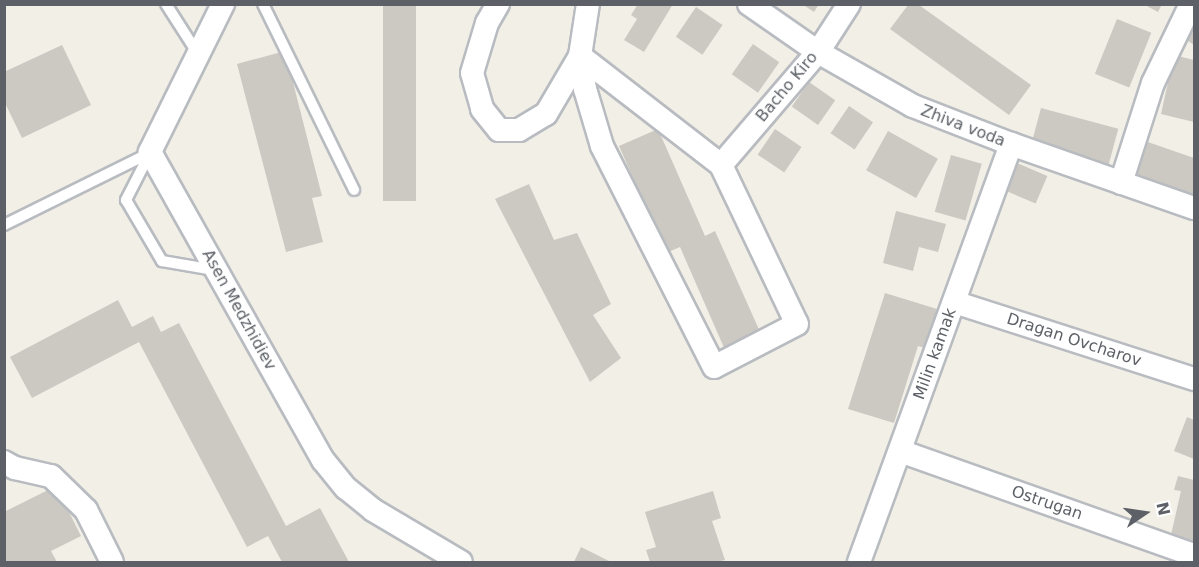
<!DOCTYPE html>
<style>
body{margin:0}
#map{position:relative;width:1199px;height:567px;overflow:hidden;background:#f1efe6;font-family:"DejaVu Sans",sans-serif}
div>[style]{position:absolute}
.building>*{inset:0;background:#ccc9c3;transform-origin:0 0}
.roads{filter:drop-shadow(2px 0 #b8bbc0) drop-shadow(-2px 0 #b8bbc0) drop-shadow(0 2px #b8bbc0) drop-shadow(0 -2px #b8bbc0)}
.lane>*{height:10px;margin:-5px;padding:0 5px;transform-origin:5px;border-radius:5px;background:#fff}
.street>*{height:22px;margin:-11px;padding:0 11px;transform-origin:11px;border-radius:11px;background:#fff}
span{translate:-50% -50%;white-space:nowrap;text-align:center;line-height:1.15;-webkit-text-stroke:4.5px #fff;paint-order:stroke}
.street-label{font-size:16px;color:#5d6167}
.frame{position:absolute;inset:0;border:6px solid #5d6167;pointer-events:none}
.north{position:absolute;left:1115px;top:483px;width:60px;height:60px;-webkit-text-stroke:4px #fff;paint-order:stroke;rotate:77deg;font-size:16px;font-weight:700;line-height:24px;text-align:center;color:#5d6167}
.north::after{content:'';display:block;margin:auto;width:21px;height:27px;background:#5d6167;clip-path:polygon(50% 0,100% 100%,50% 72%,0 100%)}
</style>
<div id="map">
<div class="building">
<div style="left:383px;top:4px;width:33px;height:197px"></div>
<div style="clip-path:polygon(638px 4px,673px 4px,644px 52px,624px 40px,637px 19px,631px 15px)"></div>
<div style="clip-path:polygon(802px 4px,819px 4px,814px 12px)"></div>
<div style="clip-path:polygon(1143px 4px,1162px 4px,1158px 12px)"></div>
<div style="clip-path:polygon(908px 5px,919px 5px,1031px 85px,1009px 115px,890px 29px)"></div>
<div style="left:696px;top:7px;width:32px;height:36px;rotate:34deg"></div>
<div style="left:1117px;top:19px;width:37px;height:59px;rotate:22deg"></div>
<div style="clip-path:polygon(1194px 22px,1194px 45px,1185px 39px)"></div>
<div style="left:753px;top:44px;width:32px;height:37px;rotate:35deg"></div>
<div style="clip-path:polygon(62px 45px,91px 105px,22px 138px,4px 101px,4px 72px)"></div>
<div style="clip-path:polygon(285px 51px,322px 196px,312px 198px,323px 242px,286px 252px,237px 64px)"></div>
<div style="clip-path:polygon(1174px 55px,1194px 60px,1194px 122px,1161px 114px)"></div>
<div style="left:809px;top:82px;width:32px;height:30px;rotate:35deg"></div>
<div style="left:849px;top:106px;width:29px;height:33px;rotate:34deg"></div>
<div style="left:1041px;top:108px;width:80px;height:37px;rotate:15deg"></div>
<div style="clip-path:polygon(658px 129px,705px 236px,715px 231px,761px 334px,725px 350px,680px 247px,666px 253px,619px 146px)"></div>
<div style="left:775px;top:129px;width:32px;height:31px;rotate:34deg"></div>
<div style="left:888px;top:131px;width:57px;height:45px;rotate:29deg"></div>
<div style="clip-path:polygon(1145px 141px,1194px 158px,1194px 198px,1133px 177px)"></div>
<div style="left:951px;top:155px;width:32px;height:59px;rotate:16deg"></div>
<div style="left:1017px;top:163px;width:33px;height:30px;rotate:23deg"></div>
<div style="clip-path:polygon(529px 184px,554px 240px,577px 233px,611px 304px,593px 315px,621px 358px,590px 382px,495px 199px)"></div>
<div style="clip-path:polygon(896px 211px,946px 224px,938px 252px,919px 247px,913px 271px,883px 263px)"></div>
<div style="clip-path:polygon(885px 293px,937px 309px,925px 348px,918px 346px,894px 423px,848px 409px)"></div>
<div style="clip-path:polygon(118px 300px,132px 327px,153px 316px,161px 332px,179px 323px,286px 526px,320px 508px,349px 562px,282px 562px,268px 536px,247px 547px,139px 342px,32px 398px,10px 357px)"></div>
<div style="clip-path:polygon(1187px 417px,1194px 420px,1194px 459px,1174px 451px)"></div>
<div style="clip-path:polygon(1178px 476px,1194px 480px,1194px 541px,1171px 535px,1181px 491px,1174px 490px)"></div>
<div style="clip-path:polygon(56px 486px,81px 536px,51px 551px,57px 562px,4px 562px,4px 512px)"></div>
<div style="clip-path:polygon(713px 491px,721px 518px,712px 521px,725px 560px,716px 562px,650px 562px,646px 550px,656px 547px,645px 512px)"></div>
<div style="clip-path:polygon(581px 547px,611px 562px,574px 562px)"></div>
</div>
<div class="roads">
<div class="lane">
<div style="left:166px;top:4px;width:59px;rotate:57.4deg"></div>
<div style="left:263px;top:4px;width:207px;rotate:63.9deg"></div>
<div style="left:150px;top:153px;width:53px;rotate:117.1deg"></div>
<div style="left:126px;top:200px;width:71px;rotate:59.5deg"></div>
<div style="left:162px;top:261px;width:53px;rotate:9.8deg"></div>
<div style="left:4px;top:225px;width:163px;rotate:-26.3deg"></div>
</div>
<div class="street">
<div style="left:223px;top:4px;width:165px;rotate:116.3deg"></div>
<div style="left:150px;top:152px;width:353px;rotate:60.7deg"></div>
<div style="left:323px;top:460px;width:36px;rotate:51deg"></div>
<div style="left:346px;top:488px;width:35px;rotate:39deg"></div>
<div style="left:373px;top:510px;width:102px;rotate:30.6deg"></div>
<div style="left:498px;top:4px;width:22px;rotate:120deg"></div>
<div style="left:487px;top:23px;width:52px;rotate:106.7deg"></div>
<div style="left:472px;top:73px;width:37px;rotate:74deg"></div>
<div style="left:482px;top:109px;width:27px;rotate:51deg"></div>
<div style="left:499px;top:130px;width:20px"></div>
<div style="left:519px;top:130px;width:31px;rotate:-31deg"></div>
<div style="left:546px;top:114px;width:67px;rotate:-59.6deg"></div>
<div style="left:580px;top:56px;width:53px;rotate:-81.3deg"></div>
<div style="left:749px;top:4px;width:84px;rotate:34.8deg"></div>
<div style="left:818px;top:52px;width:109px;rotate:29.6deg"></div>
<div style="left:913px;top:106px;width:105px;rotate:21.2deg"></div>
<div style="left:1011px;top:144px;width:194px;rotate:19.3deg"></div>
<div style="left:580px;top:56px;width:178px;rotate:37.7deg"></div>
<div style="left:721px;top:165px;width:176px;rotate:64.5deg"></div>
<div style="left:797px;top:324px;width:93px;rotate:152.6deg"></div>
<div style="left:714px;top:367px;width:248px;rotate:-116.9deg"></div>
<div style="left:602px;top:146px;width:59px;rotate:-106.6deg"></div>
<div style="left:585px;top:89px;width:33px;rotate:-99deg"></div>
<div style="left:721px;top:165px;width:149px;rotate:-49.4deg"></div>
<div style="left:818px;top:52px;width:57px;rotate:-57.1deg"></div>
<div style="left:1121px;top:183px;width:105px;rotate:-72.3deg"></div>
<div style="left:1153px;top:83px;width:88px;rotate:-64.3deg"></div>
<div style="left:954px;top:302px;width:252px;rotate:17.8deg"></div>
<div style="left:900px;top:451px;width:312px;rotate:19.5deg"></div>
<div style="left:4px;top:462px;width:13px;rotate:29deg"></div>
<div style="left:15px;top:468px;width:37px;rotate:13deg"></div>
<div style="left:51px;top:476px;width:49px;rotate:44.2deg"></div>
<div style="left:86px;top:510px;width:58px;rotate:63.4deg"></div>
<div style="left:859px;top:562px;width:445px;rotate:-70deg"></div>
</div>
</div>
<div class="street-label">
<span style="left:787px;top:87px;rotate:-50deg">Bacho Kiro</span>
<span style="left:963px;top:126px;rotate:21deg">Zhiva voda</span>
<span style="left:239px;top:310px;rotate:61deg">Asen Medzhidiev</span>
<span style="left:1074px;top:340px;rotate:18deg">Dragan Ovcharov</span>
<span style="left:935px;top:354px;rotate:-70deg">Milin kamak</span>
<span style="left:1047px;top:503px;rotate:19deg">Ostrugan</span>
</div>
<div class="frame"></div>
<div class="north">N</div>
</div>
